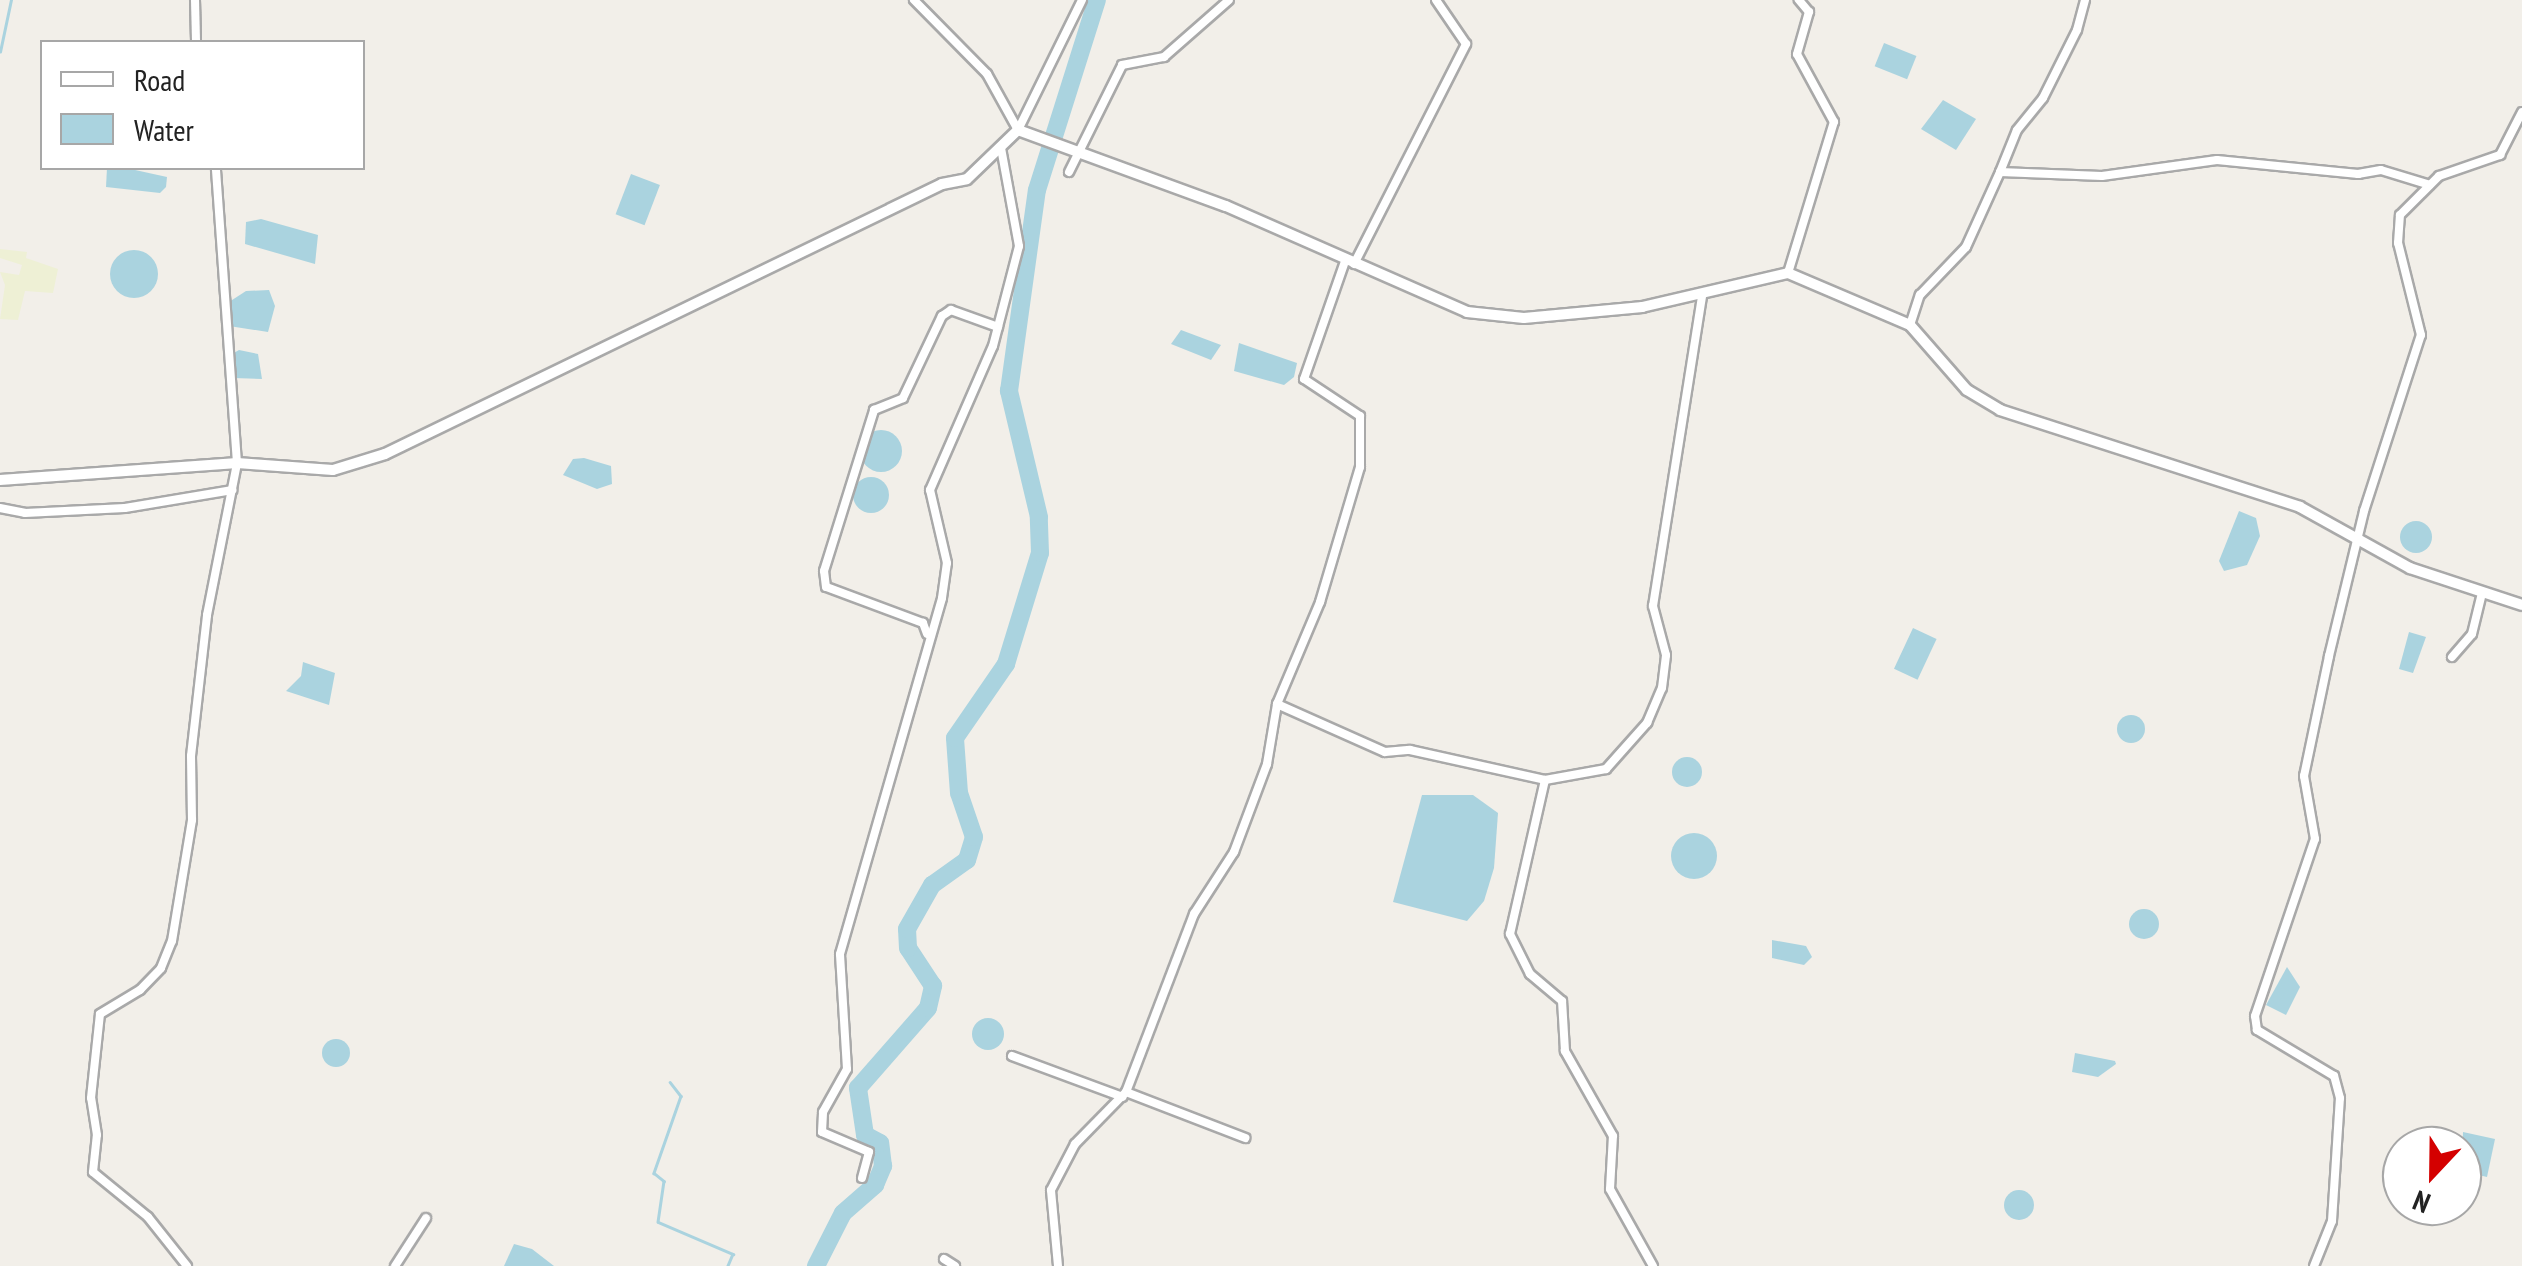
<!DOCTYPE html>
<style>
body{margin:0}
#map{position:relative;width:2522px;height:1266px;overflow:hidden;background:#f2efe9;font-family:"PT Sans Narrow",sans-serif}
div>[style]{position:absolute}
.farmland>*{inset:0;background:#eef0d5}
.water>*{inset:0;background:#aad3df;transform-origin:0 0}
.round{border-radius:50%}
.stream>*{height:2.5px;margin:-1.25px;padding:0 1.25px;transform-origin:1.25px;border-radius:1.25px;background:#aad3df}
.river>*{height:18px;margin:-9px;padding:0 9px;transform-origin:9px;border-radius:9px;background:#aad3df}
.roads{filter:drop-shadow(2px 0 #a9a9a9) drop-shadow(-2px 0 #a9a9a9) drop-shadow(0 2px #a9a9a9) drop-shadow(0 -2px #a9a9a9)}
.minor>*{height:8px;margin:-4px;padding:0 4px;transform-origin:4px;border-radius:4px;background:#fff}
.tertiary>*{height:10px;margin:-5px;padding:0 5px;transform-origin:5px;border-radius:5px;background:#fff}
span{translate:-50% -50%;white-space:nowrap;text-align:center;line-height:1.15;-webkit-text-stroke:8px #fff;paint-order:stroke}
.legend{position:absolute;left:40px;top:40px;width:325px;height:130px;box-sizing:border-box;background:#fff;border:2px solid #a7a7a7;margin:0;padding:12px 18px;list-style:none;font-size:30px;color:#222}
.legend li{display:flex;align-items:center;gap:20px;height:50px}
.legend b{width:50px;border:2px solid #a7a7a7}
.north{position:absolute;left:2382px;top:1126px;width:100px;height:100px;box-sizing:border-box;background:#fff;border:2px solid #a7a7a7;border-radius:50%;rotate:202deg;font-size:28px;font-weight:700;line-height:40px;text-align:center;color:#222}
.north::after{content:'';display:block;margin:auto;width:35px;height:45px;background:#d40000;clip-path:polygon(50% 0,100% 100%,50% 72%,0 100%)}
</style>
<div id="map">
<div class="farmland">
<div style="clip-path:polygon(0 249px,27px 252px,26px 258px,58px 269px,53px 293px,25px 291px,18px 320px,0 319px,5px 285px,0 272px,19px 275px,22px 265px,0 258px)"></div>
</div>
<div class="water">
<div style="left:1884px;top:43px;width:35px;height:25px;rotate:22deg"></div>
<div style="clip-path:polygon(1943px 100px,1976px 119px,1956px 150px,1921px 129px)"></div>
<div style="clip-path:polygon(126px 168px,167px 177px,166px 187px,160px 193px,106px 187px,107px 168px)"></div>
<div style="left:631px;top:174px;width:31px;height:43px;rotate:21deg"></div>
<div style="clip-path:polygon(261px 219px,318px 235px,315px 264px,245px 244px,246px 222px)"></div>
<div class="round" style="left:110px;top:250px;width:48px;height:48px"></div>
<div style="clip-path:polygon(269px 290px,275px 306px,268px 332px,229px 326px,229px 302px,246px 291px)"></div>
<div style="clip-path:polygon(1181px 330px,1221px 345px,1211px 360px,1171px 344px)"></div>
<div style="clip-path:polygon(1239px 343px,1297px 363px,1294px 377px,1284px 385px,1234px 371px)"></div>
<div style="clip-path:polygon(239px 350px,258px 354px,262px 379px,233px 378px,232px 354px)"></div>
<div class="round" style="left:860px;top:430px;width:42px;height:42px"></div>
<div style="clip-path:polygon(584px 458px,611px 466px,612px 484px,597px 489px,563px 475px,573px 459px)"></div>
<div class="round" style="left:853px;top:477px;width:36px;height:36px"></div>
<div style="clip-path:polygon(2239px 511px,2256px 518px,2260px 536px,2247px 565px,2224px 571px,2219px 561px)"></div>
<div class="round" style="left:2400px;top:521px;width:32px;height:32px"></div>
<div style="left:1913px;top:628px;width:26px;height:45px;rotate:25deg"></div>
<div style="clip-path:polygon(2409px 632px,2426px 637px,2413px 673px,2399px 669px)"></div>
<div style="clip-path:polygon(303px 662px,335px 673px,329px 705px,286px 691px,301px 676px)"></div>
<div class="round" style="left:2117px;top:715px;width:28px;height:28px"></div>
<div class="round" style="left:1672px;top:757px;width:30px;height:30px"></div>
<div style="clip-path:polygon(1422px 795px,1473px 795px,1498px 813px,1494px 868px,1484px 901px,1467px 921px,1393px 902px)"></div>
<div class="round" style="left:1671px;top:833px;width:46px;height:46px"></div>
<div class="round" style="left:2129px;top:909px;width:30px;height:30px"></div>
<div style="clip-path:polygon(1772px 940px,1806px 946px,1812px 957px,1804px 965px,1772px 958px)"></div>
<div style="clip-path:polygon(2287px 967px,2300px 987px,2286px 1015px,2266px 1005px)"></div>
<div class="round" style="left:972px;top:1018px;width:32px;height:32px"></div>
<div class="round" style="left:322px;top:1039px;width:28px;height:28px"></div>
<div style="clip-path:polygon(2075px 1053px,2115px 1061px,2116px 1064px,2098px 1077px,2072px 1072px)"></div>
<div style="clip-path:polygon(2463px 1132px,2495px 1139px,2487px 1177px,2462px 1171px)"></div>
<div class="round" style="left:2004px;top:1190px;width:30px;height:30px"></div>
<div style="clip-path:polygon(514px 1244px,532px 1249px,554px 1266px,504px 1266px)"></div>
</div>
<div class="stream">
<div style="left:0;top:52px;width:53px;rotate:-78.1deg"></div>
<div style="left:670px;top:1082px;width:18px;rotate:52deg"></div>
<div style="left:681px;top:1096px;width:82px;rotate:109.3deg"></div>
<div style="left:654px;top:1173px;width:13px;rotate:39deg"></div>
<div style="left:664px;top:1181px;width:41px;rotate:98.3deg"></div>
<div style="left:658px;top:1222px;width:82px;rotate:23.1deg"></div>
<div style="left:733px;top:1254px;width:13px;rotate:113deg"></div>
</div>
<div class="river">
<div style="left:816px;top:1266px;width:59px;rotate:-63deg"></div>
<div style="left:843px;top:1213px;width:43px;rotate:-41.2deg"></div>
<div style="left:875px;top:1185px;width:21px;rotate:-67deg"></div>
<div style="left:883px;top:1166px;width:23px;rotate:-97deg"></div>
<div style="left:880px;top:1143px;width:17px;rotate:-152deg"></div>
<div style="left:865px;top:1135px;width:48px;rotate:-98.5deg"></div>
<div style="left:858px;top:1088px;width:106px;rotate:-48.8deg"></div>
<div style="left:928px;top:1008px;width:23px;rotate:-77deg"></div>
<div style="left:933px;top:986px;width:45px;rotate:-123.3deg"></div>
<div style="left:908px;top:948px;width:19px;rotate:-93deg"></div>
<div style="left:907px;top:929px;width:51px;rotate:-60.4deg"></div>
<div style="left:932px;top:885px;width:43px;rotate:-35.5deg"></div>
<div style="left:967px;top:860px;width:24px;rotate:-73deg"></div>
<div style="left:974px;top:837px;width:46px;rotate:-108.8deg"></div>
<div style="left:959px;top:793px;width:55px;rotate:-94.2deg"></div>
<div style="left:955px;top:738px;width:90px;rotate:-55.4deg"></div>
<div style="left:1006px;top:664px;width:116px;rotate:-73deg"></div>
<div style="left:1040px;top:553px;width:36px;rotate:-92deg"></div>
<div style="left:1039px;top:517px;width:130px;rotate:-103.4deg"></div>
<div style="left:1009px;top:391px;width:203px;rotate:-82.1deg"></div>
<div style="left:1037px;top:190px;width:199px;rotate:-72.5deg"></div>
</div>
<div class="roads">
<div class="minor">
<div style="left:195px;top:0;width:42px;rotate:88.6deg"></div>
<div style="left:914px;top:0;width:104px;rotate:45.4deg"></div>
<div style="left:987px;top:74px;width:64px;rotate:61deg"></div>
<div style="left:1018px;top:130px;width:145px;rotate:-63.8deg"></div>
<div style="left:1069px;top:172px;width:119px;rotate:-63.6deg"></div>
<div style="left:1122px;top:65px;width:43px;rotate:-10.8deg"></div>
<div style="left:1164px;top:57px;width:86px;rotate:-41.2deg"></div>
<div style="left:2000px;top:172px;width:45px;rotate:-68deg"></div>
<div style="left:2017px;top:130px;width:41px;rotate:-50.9deg"></div>
<div style="left:2043px;top:98px;width:76px;rotate:-63.4deg"></div>
<div style="left:2077px;top:30px;width:31px;rotate:-75deg"></div>
<div style="left:1354px;top:264px;width:247px;rotate:-63deg"></div>
<div style="left:1466px;top:44px;width:53px;rotate:-124.3deg"></div>
<div style="left:1788px;top:273px;width:158px;rotate:-73.1deg"></div>
<div style="left:1834px;top:122px;width:77px;rotate:-118.6deg"></div>
<div style="left:1797px;top:54px;width:44px;rotate:-74.1deg"></div>
<div style="left:1809px;top:12px;width:16px;rotate:-130deg"></div>
<div style="left:1910px;top:325px;width:32px;rotate:-72deg"></div>
<div style="left:1920px;top:295px;width:66px;rotate:-46.2deg"></div>
<div style="left:1966px;top:247px;width:82px;rotate:-65.6deg"></div>
<div style="left:2000px;top:172px;width:102px;rotate:2.2deg"></div>
<div style="left:2102px;top:176px;width:116px;rotate:-7.9deg"></div>
<div style="left:2217px;top:160px;width:142px;rotate:5.7deg"></div>
<div style="left:2358px;top:174px;width:23px;rotate:-10deg"></div>
<div style="left:2381px;top:170px;width:51px;rotate:17deg"></div>
<div style="left:0;top:508px;width:25px;rotate:11deg"></div>
<div style="left:25px;top:513px;width:100px;rotate:-2.9deg"></div>
<div style="left:125px;top:508px;width:109px;rotate:-9.5deg"></div>
<div style="left:927px;top:634px;width:12px;rotate:-110deg"></div>
<div style="left:923px;top:623px;width:103px;rotate:-159.6deg"></div>
<div style="left:826px;top:587px;width:16px;rotate:-97deg"></div>
<div style="left:824px;top:571px;width:169px;rotate:-72.7deg"></div>
<div style="left:874px;top:410px;width:31px;rotate:-22deg"></div>
<div style="left:903px;top:398px;width:91px;rotate:-64.6deg"></div>
<div style="left:942px;top:316px;width:11px;rotate:-34deg"></div>
<div style="left:951px;top:310px;width:50px;rotate:19.9deg"></div>
<div style="left:2452px;top:657px;width:30px;rotate:-49deg"></div>
<div style="left:2472px;top:634px;width:42px;rotate:-76.3deg"></div>
<div style="left:1277px;top:704px;width:111px;rotate:-67.1deg"></div>
<div style="left:1320px;top:602px;width:141px;rotate:-73.5deg"></div>
<div style="left:1360px;top:467px;width:51px;rotate:-90deg"></div>
<div style="left:1360px;top:416px;width:67px;rotate:-146.5deg"></div>
<div style="left:1304px;top:379px;width:125px;rotate:-70.8deg"></div>
<div style="left:1012px;top:1056px;width:118px;rotate:20.3deg"></div>
<div style="left:1126px;top:1092px;width:128px;rotate:21.1deg"></div>
<div style="left:862px;top:1178px;width:27px;rotate:-75deg"></div>
<div style="left:869px;top:1152px;width:51px;rotate:-156.9deg"></div>
<div style="left:822px;top:1132px;width:20px;rotate:-87deg"></div>
<div style="left:823px;top:1112px;width:49px;rotate:-60.8deg"></div>
<div style="left:847px;top:1069px;width:115px;rotate:-93.5deg"></div>
<div style="left:840px;top:954px;width:370px;rotate:-74deg"></div>
<div style="left:942px;top:598px;width:35px;rotate:-82deg"></div>
<div style="left:947px;top:563px;width:75px;rotate:-103.1deg"></div>
<div style="left:930px;top:490px;width:157px;rotate:-66.4deg"></div>
<div style="left:993px;top:346px;width:103px;rotate:-75.4deg"></div>
<div style="left:1019px;top:246px;width:100px;rotate:-100.4deg"></div>
<div style="left:944px;top:1259px;width:13px;rotate:32deg"></div>
<div style="left:187px;top:1266px;width:63px;rotate:-128.5deg"></div>
<div style="left:148px;top:1217px;width:71px;rotate:-140.7deg"></div>
<div style="left:93px;top:1172px;width:37px;rotate:-84deg"></div>
<div style="left:97px;top:1135px;width:37px;rotate:-99deg"></div>
<div style="left:91px;top:1098px;width:84px;rotate:-83.9deg"></div>
<div style="left:100px;top:1014px;width:47px;rotate:-31deg"></div>
<div style="left:140px;top:990px;width:30px;rotate:-46deg"></div>
<div style="left:161px;top:968px;width:29px;rotate:-68deg"></div>
<div style="left:172px;top:941px;width:123px;rotate:-80.6deg"></div>
<div style="left:192px;top:820px;width:64px;rotate:-90.9deg"></div>
<div style="left:191px;top:756px;width:142px;rotate:-83.5deg"></div>
<div style="left:207px;top:615px;width:155px;rotate:-78.8deg"></div>
<div style="left:237px;top:463px;width:296px;rotate:-94.1deg"></div>
<div style="left:395px;top:1266px;width:57px;rotate:-57.1deg"></div>
<div style="left:1058px;top:1266px;width:76px;rotate:-95.3deg"></div>
<div style="left:1051px;top:1190px;width:52px;rotate:-62.4deg"></div>
<div style="left:1075px;top:1144px;width:73px;rotate:-45.6deg"></div>
<div style="left:1126px;top:1092px;width:191px;rotate:-69.1deg"></div>
<div style="left:1194px;top:914px;width:74px;rotate:-57.2deg"></div>
<div style="left:1234px;top:852px;width:94px;rotate:-69.4deg"></div>
<div style="left:1267px;top:764px;width:61px;rotate:-80.5deg"></div>
<div style="left:1277px;top:704px;width:118px;rotate:24deg"></div>
<div style="left:1385px;top:752px;width:25px;rotate:-5deg"></div>
<div style="left:1410px;top:750px;width:138px;rotate:12.5deg"></div>
<div style="left:1653px;top:1266px;width:88px;rotate:-119.2deg"></div>
<div style="left:1610px;top:1189px;width:53px;rotate:-86.8deg"></div>
<div style="left:1613px;top:1136px;width:98px;rotate:-119.5deg"></div>
<div style="left:1565px;top:1051px;width:50px;rotate:-93.4deg"></div>
<div style="left:1562px;top:1001px;width:42px;rotate:-139.8deg"></div>
<div style="left:1530px;top:974px;width:45px;rotate:-116.6deg"></div>
<div style="left:1510px;top:934px;width:158px;rotate:-77.2deg"></div>
<div style="left:1545px;top:780px;width:62px;rotate:-10.2deg"></div>
<div style="left:1606px;top:769px;width:62px;rotate:-48.3deg"></div>
<div style="left:1647px;top:723px;width:38px;rotate:-67deg"></div>
<div style="left:1662px;top:688px;width:33px;rotate:-83deg"></div>
<div style="left:1666px;top:655px;width:51px;rotate:-104.9deg"></div>
<div style="left:1653px;top:606px;width:315px;rotate:-81deg"></div>
<div style="left:2314px;top:1266px;width:48px;rotate:-68.2deg"></div>
<div style="left:2332px;top:1221px;width:123px;rotate:-86.3deg"></div>
<div style="left:2340px;top:1098px;width:23px;rotate:-105deg"></div>
<div style="left:2334px;top:1076px;width:90px;rotate:-149.1deg"></div>
<div style="left:2257px;top:1030px;width:14px;rotate:-98deg"></div>
<div style="left:2255px;top:1016px;width:187px;rotate:-71.3deg"></div>
<div style="left:2315px;top:839px;width:64px;rotate:-99.9deg"></div>
<div style="left:2304px;top:776px;width:123px;rotate:-78.2deg"></div>
<div style="left:2329px;top:656px;width:149px;rotate:-76.4deg"></div>
<div style="left:2364px;top:511px;width:185px;rotate:-72.1deg"></div>
<div style="left:2421px;top:335px;width:95px;rotate:-104deg"></div>
<div style="left:2398px;top:243px;width:28px;rotate:-86deg"></div>
<div style="left:2400px;top:215px;width:55px;rotate:-45deg"></div>
<div style="left:2439px;top:176px;width:65px;rotate:-19deg"></div>
<div style="left:2500px;top:155px;width:48px;rotate:-62.9deg"></div>
</div>
<div class="tertiary">
<div style="left:0;top:480px;width:238px;rotate:-4.1deg"></div>
<div style="left:237px;top:463px;width:96px;rotate:4.2deg"></div>
<div style="left:333px;top:470px;width:54px;rotate:-17.1deg"></div>
<div style="left:385px;top:454px;width:619px;rotate:-25.86deg"></div>
<div style="left:942px;top:184px;width:25px;rotate:-11deg"></div>
<div style="left:967px;top:179px;width:71px;rotate:-43.9deg"></div>
<div style="left:1018px;top:130px;width:221px;rotate:20.1deg"></div>
<div style="left:1226px;top:206px;width:263px;rotate:23.7deg"></div>
<div style="left:1467px;top:312px;width:57px;rotate:6deg"></div>
<div style="left:1524px;top:318px;width:119px;rotate:-5.3deg"></div>
<div style="left:1642px;top:307px;width:150px;rotate:-13.1deg"></div>
<div style="left:1788px;top:273px;width:133px;rotate:23.1deg"></div>
<div style="left:1910px;top:325px;width:86px;rotate:48.8deg"></div>
<div style="left:1967px;top:390px;width:39px;rotate:31deg"></div>
<div style="left:2000px;top:410px;width:315px;rotate:17.9deg"></div>
<div style="left:2300px;top:507px;width:126px;rotate:29deg"></div>
<div style="left:2410px;top:568px;width:118px;rotate:18.3deg"></div>
</div>
</div>
<ul class="legend">
<li><b style="height:12px;background:#fff"></b>Road</li>
<li><b style="height:28px;background:#aad3df"></b>Water</li>
</ul>
<div class="north">N</div>
</div>
